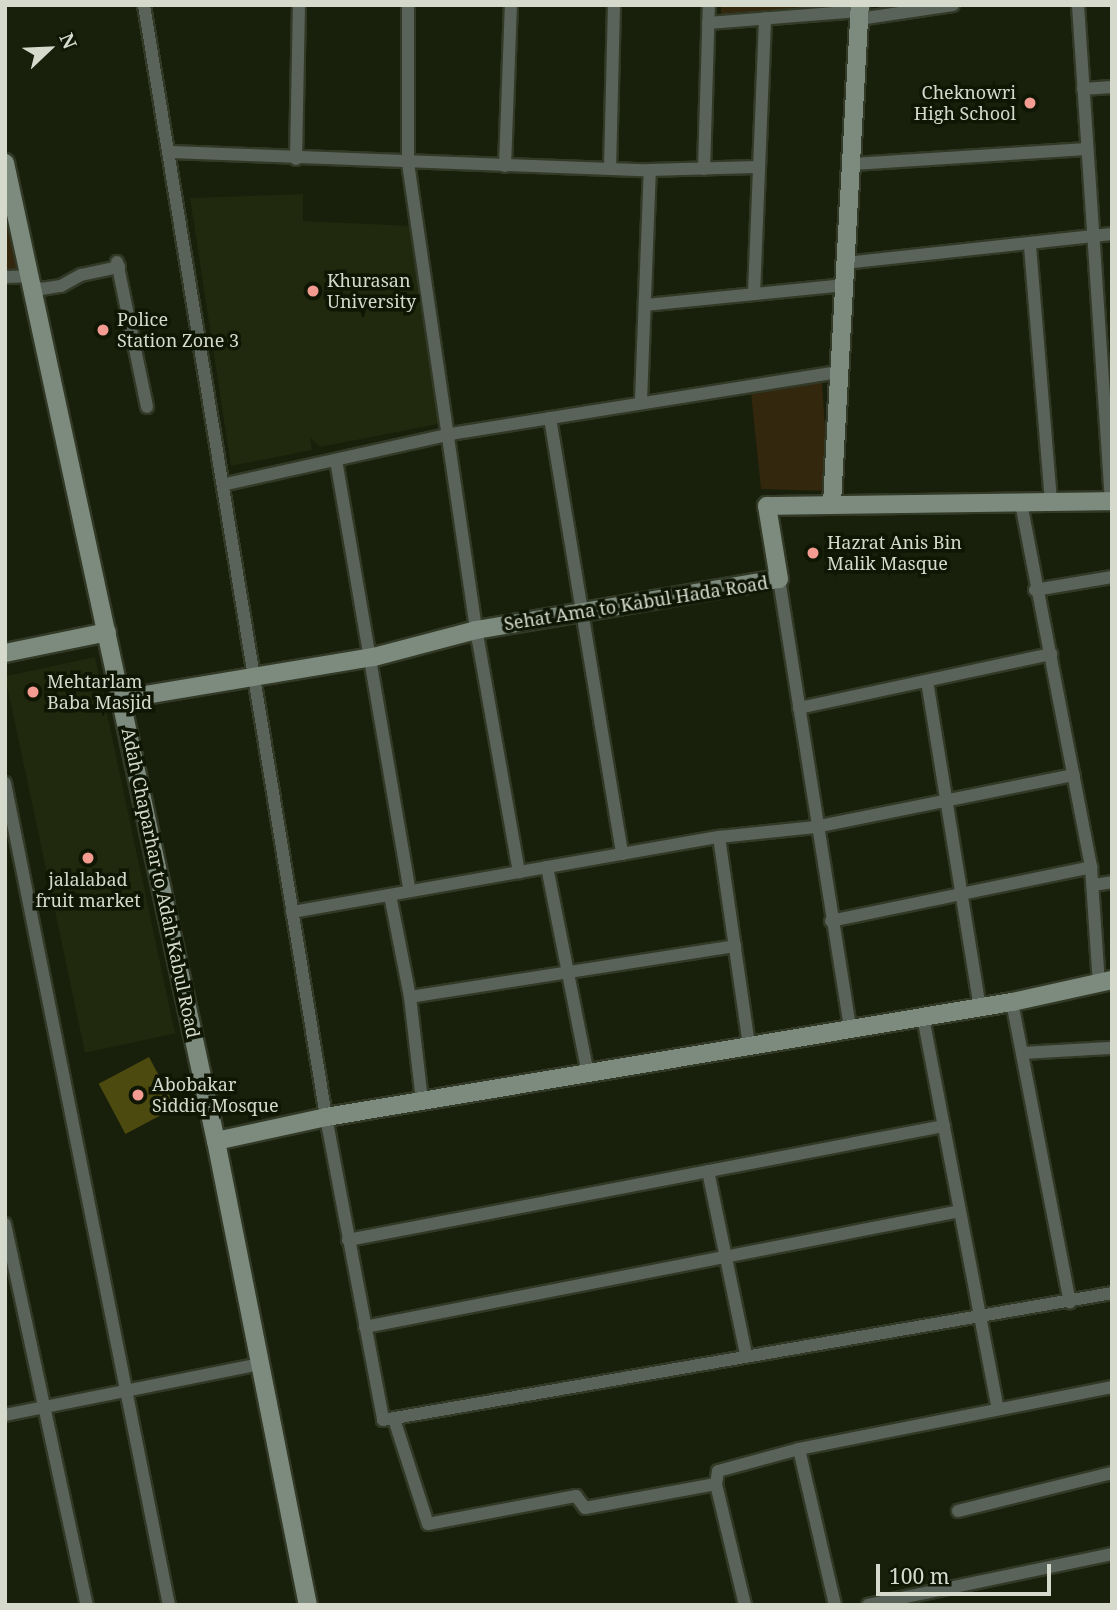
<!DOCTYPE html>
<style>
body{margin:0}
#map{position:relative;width:1117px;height:1610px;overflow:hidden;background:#181f0b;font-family:"Noto Serif",serif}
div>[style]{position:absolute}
.built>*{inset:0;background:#20290e;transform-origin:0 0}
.green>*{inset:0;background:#33270d}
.building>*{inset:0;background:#4d4a10;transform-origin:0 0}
.roads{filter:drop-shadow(2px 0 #323926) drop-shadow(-2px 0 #323926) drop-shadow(0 2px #323926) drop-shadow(0 -2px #323926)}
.street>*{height:12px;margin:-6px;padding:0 6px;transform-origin:6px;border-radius:6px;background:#5a635a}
.secondary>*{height:18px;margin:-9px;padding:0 9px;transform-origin:9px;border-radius:9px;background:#7d8b7e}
.dots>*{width:19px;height:19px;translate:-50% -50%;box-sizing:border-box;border:4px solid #0f1604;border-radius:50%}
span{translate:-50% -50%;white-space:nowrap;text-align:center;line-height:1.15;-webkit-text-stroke:7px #0f1604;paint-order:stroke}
.poi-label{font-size:18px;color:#d5dacd}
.right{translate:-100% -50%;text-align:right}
.left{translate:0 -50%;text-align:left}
.street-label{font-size:18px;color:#d5dacd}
.frame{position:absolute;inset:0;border:7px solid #d5dacd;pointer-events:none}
.north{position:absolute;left:14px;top:14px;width:70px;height:70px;-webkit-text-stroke:5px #0f1604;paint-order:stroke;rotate:67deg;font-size:19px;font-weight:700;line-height:28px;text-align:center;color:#d5dacd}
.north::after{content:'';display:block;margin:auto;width:24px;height:32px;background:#d5dacd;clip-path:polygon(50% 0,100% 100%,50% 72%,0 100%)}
.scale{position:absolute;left:876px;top:1564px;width:175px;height:32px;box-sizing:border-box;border:4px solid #d5dacd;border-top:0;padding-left:9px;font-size:21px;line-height:24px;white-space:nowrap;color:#d5dacd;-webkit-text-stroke:5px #0f1604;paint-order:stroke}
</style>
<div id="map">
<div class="built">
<div style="clip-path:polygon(303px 194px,303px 221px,412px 226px,438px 424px,320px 447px,310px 437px,312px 450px,231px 466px,190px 198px)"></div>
<div style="left:95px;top:657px;width:385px;height:92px;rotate:78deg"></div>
</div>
<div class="green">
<div style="clip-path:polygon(721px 5px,852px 5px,721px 18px)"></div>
<div style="clip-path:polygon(5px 198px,19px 272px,5px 273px)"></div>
<div style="clip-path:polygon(822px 381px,829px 491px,761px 489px,751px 392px)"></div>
</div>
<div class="building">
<div style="left:149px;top:1057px;width:57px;height:57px;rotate:62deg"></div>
</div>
<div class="roads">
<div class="street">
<div style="left:144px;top:5px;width:1127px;rotate:80.7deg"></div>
<div style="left:326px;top:1117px;width:308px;rotate:79.3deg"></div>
<div style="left:383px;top:1420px;width:740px;rotate:-9.88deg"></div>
<div style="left:408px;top:5px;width:158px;rotate:90deg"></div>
<div style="left:408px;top:163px;width:482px;rotate:81.7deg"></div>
<div style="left:478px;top:640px;width:236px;rotate:80deg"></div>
<div style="left:1078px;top:5px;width:497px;rotate:86.2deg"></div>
<div style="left:859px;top:19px;width:95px;rotate:-8.5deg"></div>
<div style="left:708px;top:23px;width:152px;rotate:-4.5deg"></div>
<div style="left:1083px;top:89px;width:29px;rotate:-4deg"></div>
<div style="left:171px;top:152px;width:479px;rotate:2.2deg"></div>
<div style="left:650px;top:170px;width:107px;rotate:-1.6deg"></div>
<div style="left:296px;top:159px;width:154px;rotate:-88.9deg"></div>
<div style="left:853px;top:164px;width:234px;rotate:-3.7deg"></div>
<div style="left:505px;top:166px;width:161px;rotate:-87.9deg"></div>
<div style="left:610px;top:169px;width:164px;rotate:-88.6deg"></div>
<div style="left:704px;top:169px;width:164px;rotate:-88.3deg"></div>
<div style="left:1030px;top:246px;width:254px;rotate:85.3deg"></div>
<div style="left:117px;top:262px;width:148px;rotate:78.3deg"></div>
<div style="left:845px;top:263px;width:269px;rotate:-6.2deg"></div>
<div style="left:5px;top:277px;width:23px;rotate:-2deg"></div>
<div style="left:30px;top:284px;width:12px;rotate:24deg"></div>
<div style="left:41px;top:289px;width:20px;rotate:-9deg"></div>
<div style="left:61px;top:286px;width:23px;rotate:-29deg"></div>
<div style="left:81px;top:275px;width:39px;rotate:-12deg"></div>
<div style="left:754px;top:294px;width:276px;rotate:-87.7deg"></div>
<div style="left:645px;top:305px;width:200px;rotate:-5.7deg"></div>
<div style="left:641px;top:400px;width:230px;rotate:-87.8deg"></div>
<div style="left:550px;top:418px;width:442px;rotate:80.6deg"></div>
<div style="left:336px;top:460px;width:437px;rotate:80.3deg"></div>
<div style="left:226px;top:484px;width:230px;rotate:-12.5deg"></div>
<div style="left:451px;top:434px;width:394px;rotate:-9.1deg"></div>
<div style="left:1021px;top:503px;width:371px;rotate:79.1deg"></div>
<div style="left:1091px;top:867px;width:116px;rotate:86.1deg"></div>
<div style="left:779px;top:579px;width:456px;rotate:81deg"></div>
<div style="left:1035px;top:590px;width:78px;rotate:-9.6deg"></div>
<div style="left:927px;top:681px;width:331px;rotate:80.8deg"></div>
<div style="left:799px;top:708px;width:258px;rotate:-12.1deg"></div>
<div style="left:5px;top:783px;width:838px;rotate:78.72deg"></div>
<div style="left:719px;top:837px;width:211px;rotate:81.8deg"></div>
<div style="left:547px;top:867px;width:211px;rotate:78.8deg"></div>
<div style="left:1094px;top:885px;width:18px;rotate:-9deg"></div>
<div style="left:390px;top:895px;width:104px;rotate:78.9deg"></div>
<div style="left:410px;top:997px;width:105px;rotate:83.4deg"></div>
<div style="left:292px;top:912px;width:434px;rotate:-10deg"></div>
<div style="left:719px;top:837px;width:97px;rotate:-5.9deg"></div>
<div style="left:815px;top:827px;width:264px;rotate:-11.4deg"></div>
<div style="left:831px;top:921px;width:266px;rotate:-11.7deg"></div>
<div style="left:410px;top:997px;width:329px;rotate:-8.9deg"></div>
<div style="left:1012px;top:1002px;width:306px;rotate:79.1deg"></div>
<div style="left:923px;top:1017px;width:399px;rotate:79.2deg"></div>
<div style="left:1024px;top:1053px;width:88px;rotate:-3.3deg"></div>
<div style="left:708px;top:1171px;width:188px;rotate:78.3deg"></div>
<div style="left:5px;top:1224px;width:390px;rotate:77.9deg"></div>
<div style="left:348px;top:1240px;width:607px;rotate:-10.83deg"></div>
<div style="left:365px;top:1327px;width:606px;rotate:-11.03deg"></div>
<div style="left:5px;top:1415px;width:260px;rotate:-11.3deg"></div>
<div style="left:394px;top:1419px;width:110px;rotate:72.1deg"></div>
<div style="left:428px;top:1524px;width:151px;rotate:-10.7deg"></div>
<div style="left:576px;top:1496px;width:15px;rotate:53deg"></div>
<div style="left:585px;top:1508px;width:133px;rotate:-10.4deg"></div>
<div style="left:799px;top:1449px;width:160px;rotate:77deg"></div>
<div style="left:958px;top:1511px;width:159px;rotate:-13.9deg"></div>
<div style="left:745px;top:1605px;width:124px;rotate:-103.5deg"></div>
<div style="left:716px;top:1484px;width:13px;rotate:-81deg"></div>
<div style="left:718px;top:1471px;width:84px;rotate:-15.2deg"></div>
<div style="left:799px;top:1449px;width:319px;rotate:-11.2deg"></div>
<div style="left:868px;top:1605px;width:249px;rotate:-11.8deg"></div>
</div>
<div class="secondary">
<div style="left:5px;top:163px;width:1001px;rotate:77.83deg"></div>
<div style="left:216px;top:1141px;width:473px;rotate:78.8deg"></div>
<div style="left:832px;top:503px;width:499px;rotate:-86.8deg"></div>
<div style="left:5px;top:653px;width:104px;rotate:-11.6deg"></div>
<div style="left:122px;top:699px;width:255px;rotate:-9.5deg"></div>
<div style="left:374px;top:657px;width:106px;rotate:-14.8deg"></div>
<div style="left:476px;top:630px;width:307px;rotate:-9.6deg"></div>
<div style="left:779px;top:579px;width:74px;rotate:-99.3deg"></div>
<div style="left:767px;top:506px;width:345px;rotate:-0.8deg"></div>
<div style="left:216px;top:1141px;width:113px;rotate:-12.3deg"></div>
<div style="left:326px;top:1117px;width:696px;rotate:-9.52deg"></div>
<div style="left:1012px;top:1002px;width:102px;rotate:-12.4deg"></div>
</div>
</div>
<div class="dots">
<div style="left:1030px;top:103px;background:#f59c92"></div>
<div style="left:313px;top:291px;background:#f59c92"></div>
<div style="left:103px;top:330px;background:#f59c92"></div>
<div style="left:813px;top:553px;background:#f59c92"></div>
<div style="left:33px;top:692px;background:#f59c92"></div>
<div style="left:88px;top:858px;background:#f59c92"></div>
<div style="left:138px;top:1095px;background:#f59c92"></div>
</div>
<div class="poi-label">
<span class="right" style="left:1016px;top:103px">Cheknowri<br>High School</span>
<span class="left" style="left:327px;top:291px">Khurasan<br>University</span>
<span class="left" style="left:117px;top:330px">Police<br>Station Zone 3</span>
<span class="left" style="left:827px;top:553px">Hazrat Anis Bin<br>Malik Masque</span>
<span class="left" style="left:47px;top:692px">Mehtarlam<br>Baba Masjid</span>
<span style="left:88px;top:890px">jalalabad<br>fruit market</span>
<span class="left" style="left:152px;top:1095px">Abobakar<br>Siddiq Mosque</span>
</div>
<div class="street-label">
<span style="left:636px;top:603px;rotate:-9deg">Sehat Ama to Kabul Hada Road</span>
<span style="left:161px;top:883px;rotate:78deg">Adah Chaparhar to Adah Kabul Road</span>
</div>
<div class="frame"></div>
<div class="north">N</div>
<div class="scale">100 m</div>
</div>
